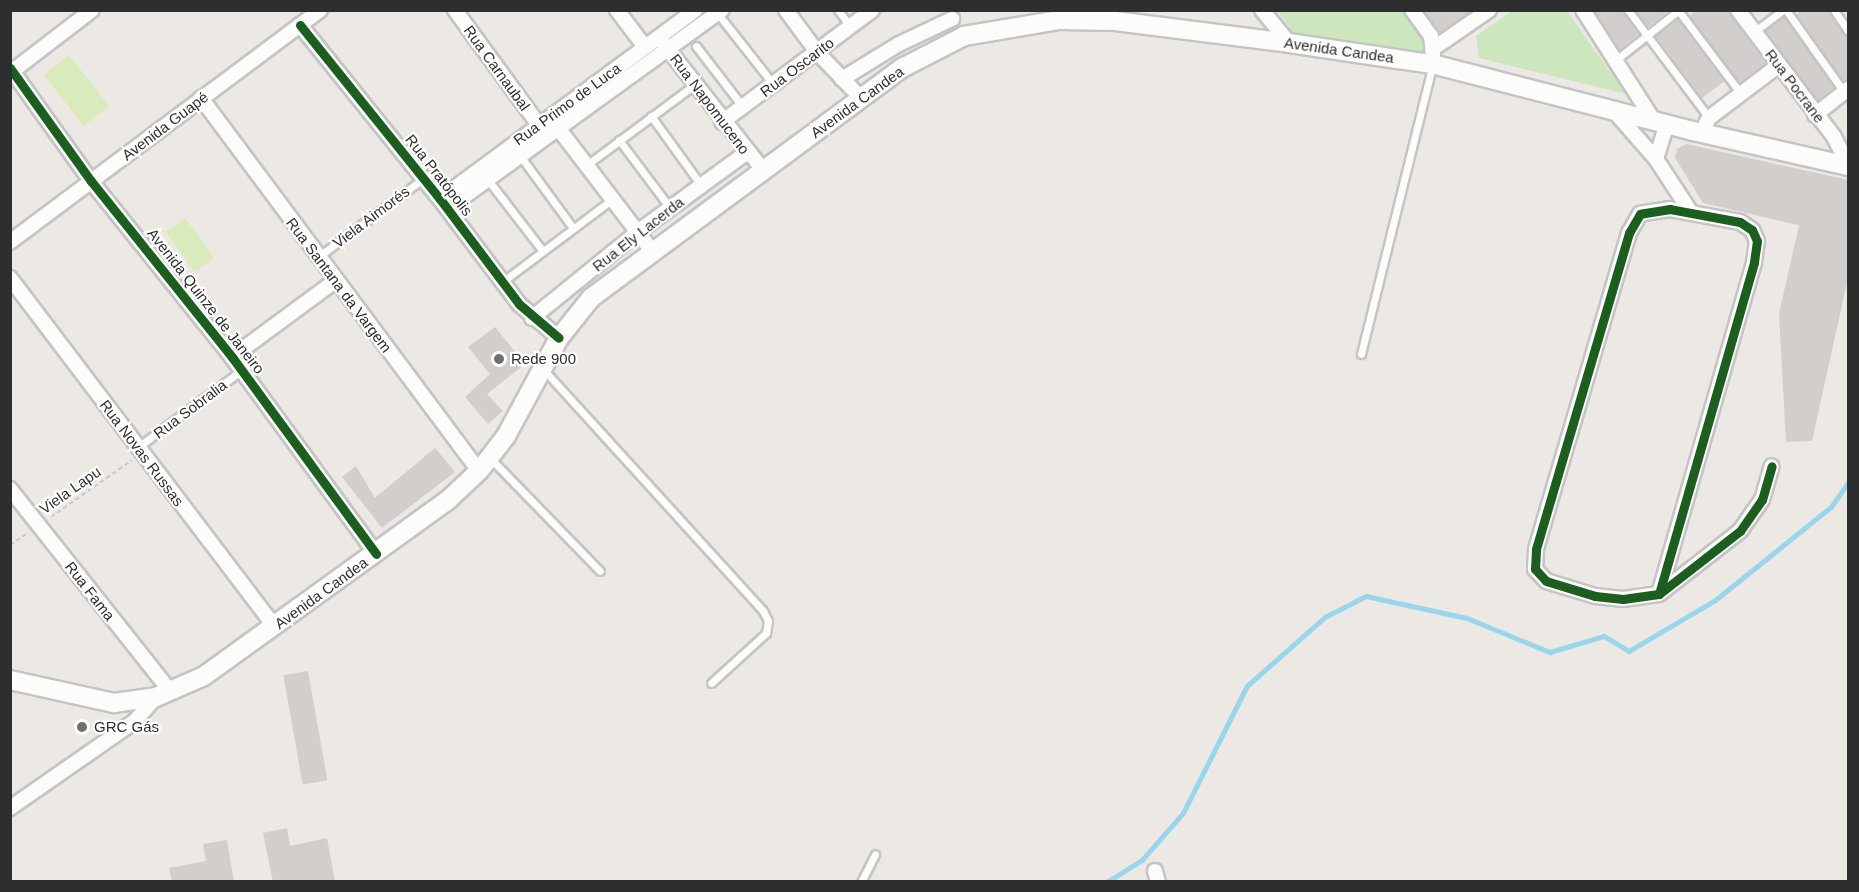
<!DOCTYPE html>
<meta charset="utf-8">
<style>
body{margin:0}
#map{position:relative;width:1859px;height:892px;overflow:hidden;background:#ece8e4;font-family:Helvetica,sans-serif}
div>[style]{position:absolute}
.green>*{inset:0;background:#cee6be}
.pitch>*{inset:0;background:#d9eabb;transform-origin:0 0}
.stream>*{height:4.5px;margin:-2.25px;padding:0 2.25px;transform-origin:2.25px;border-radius:2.25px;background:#99d6ec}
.building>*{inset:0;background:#d1cecb;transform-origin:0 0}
.path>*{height:2px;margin-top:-1px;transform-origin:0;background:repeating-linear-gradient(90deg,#c9c9c8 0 4.5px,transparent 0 7.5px)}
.roads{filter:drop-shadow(2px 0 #c5c4c5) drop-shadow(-2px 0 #c5c4c5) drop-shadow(0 2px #c5c4c5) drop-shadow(0 -2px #c5c4c5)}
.lane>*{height:7px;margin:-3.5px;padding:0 3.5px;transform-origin:3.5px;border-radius:3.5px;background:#fcfcfb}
.street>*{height:14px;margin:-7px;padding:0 7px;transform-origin:7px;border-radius:7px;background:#fcfcfb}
.secondary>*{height:18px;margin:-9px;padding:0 9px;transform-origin:9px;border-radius:9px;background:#fcfcfb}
.cycleway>*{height:9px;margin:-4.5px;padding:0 4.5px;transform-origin:4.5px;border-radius:4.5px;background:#1b5e20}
.dots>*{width:16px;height:16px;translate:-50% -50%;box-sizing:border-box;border:3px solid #fff;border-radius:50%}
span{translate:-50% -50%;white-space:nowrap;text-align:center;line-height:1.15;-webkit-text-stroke:4.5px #fff;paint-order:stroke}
.street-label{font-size:15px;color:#2e2e2e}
.poi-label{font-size:15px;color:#2e2e2e}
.left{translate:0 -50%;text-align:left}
.frame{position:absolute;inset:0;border:12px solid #2e2e2e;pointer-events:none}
</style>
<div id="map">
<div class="green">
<div style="clip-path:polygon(1278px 11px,1407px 11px,1433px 45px,1424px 52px,1294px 34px)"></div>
<div style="clip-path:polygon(1512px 11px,1567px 11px,1626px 94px,1479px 58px,1476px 36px)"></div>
</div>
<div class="pitch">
<div style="left:69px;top:55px;width:65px;height:32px;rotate:52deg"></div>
<div style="left:185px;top:218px;width:49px;height:24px;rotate:54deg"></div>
</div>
<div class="stream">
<div style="left:1107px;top:882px;width:41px;rotate:-32.2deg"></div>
<div style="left:1142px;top:860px;width:62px;rotate:-48.9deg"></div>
<div style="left:1183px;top:813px;width:142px;rotate:-63.3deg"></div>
<div style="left:1247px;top:686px;width:104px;rotate:-41.5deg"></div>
<div style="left:1325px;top:617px;width:46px;rotate:-27.1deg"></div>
<div style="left:1366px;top:596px;width:103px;rotate:12.3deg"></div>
<div style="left:1467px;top:618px;width:90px;rotate:22.3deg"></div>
<div style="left:1550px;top:652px;width:56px;rotate:-16.5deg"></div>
<div style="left:1604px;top:636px;width:29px;rotate:31deg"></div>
<div style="left:1629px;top:651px;width:99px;rotate:-30.5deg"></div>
<div style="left:1714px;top:601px;width:150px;rotate:-38.8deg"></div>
<div style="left:1831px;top:507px;width:29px;rotate:-55deg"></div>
</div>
<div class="building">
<div style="clip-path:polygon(1424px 10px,1467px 10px,1469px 13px,1439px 33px)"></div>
<div style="clip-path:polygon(1594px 10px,1622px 10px,1639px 34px,1619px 50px)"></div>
<div style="clip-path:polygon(1635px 10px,1669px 10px,1648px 27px)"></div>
<div style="clip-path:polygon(1697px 10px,1729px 10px,1767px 63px,1740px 83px,1689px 16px)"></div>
<div style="clip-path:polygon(1802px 10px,1828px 10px,1848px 37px,1848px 80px,1843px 81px,1796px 15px)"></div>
<div style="clip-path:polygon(1784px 16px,1834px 88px,1818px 101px,1765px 31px)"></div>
<div style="left:1677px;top:18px;width:79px;height:28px;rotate:53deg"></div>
<div style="clip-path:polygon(1686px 144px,1848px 180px,1848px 278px,1812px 441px,1786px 442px,1779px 314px,1799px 225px,1703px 203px,1675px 158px,1677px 149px)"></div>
<div style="clip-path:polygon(495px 327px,525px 364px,487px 394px,503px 411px,488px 424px,465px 397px,490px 374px,468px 347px)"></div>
<div style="clip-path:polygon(435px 448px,455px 472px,382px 528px,342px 477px,356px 466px,375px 498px)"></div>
<div style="left:308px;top:671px;width:111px;height:25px;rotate:80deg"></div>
<div style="clip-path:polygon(287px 828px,290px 846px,327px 838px,335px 882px,273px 882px,263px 833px)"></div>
<div style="clip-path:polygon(227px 840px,234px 882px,172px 882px,169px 868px,206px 861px,203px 844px)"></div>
</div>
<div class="path">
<div style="left:51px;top:517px;width:99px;rotate:-35.1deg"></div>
<div style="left:10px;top:545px;width:23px;rotate:-34deg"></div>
</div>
<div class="roads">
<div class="lane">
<div style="left:838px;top:10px;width:20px;rotate:53deg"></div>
<div style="left:1628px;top:10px;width:135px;rotate:53.1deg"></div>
<div style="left:1678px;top:10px;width:105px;rotate:53.1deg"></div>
<div style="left:1786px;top:10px;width:100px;rotate:54.7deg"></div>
<div style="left:1834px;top:10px;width:25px;rotate:56deg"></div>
<div style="left:718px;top:14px;width:89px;rotate:51.8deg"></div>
<div style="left:1755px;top:31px;width:35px;rotate:-37deg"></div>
<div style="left:696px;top:46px;width:77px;rotate:52.4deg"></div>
<div style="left:1617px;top:59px;width:79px;rotate:-38.3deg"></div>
<div style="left:651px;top:116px;width:85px;rotate:54.1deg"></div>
<div style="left:619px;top:140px;width:85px;rotate:53.1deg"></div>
<div style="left:521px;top:157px;width:88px;rotate:53.8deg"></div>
<div style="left:588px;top:164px;width:132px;rotate:-36.7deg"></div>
<div style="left:488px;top:180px;width:88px;rotate:52.4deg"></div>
<div style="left:318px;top:257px;width:132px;rotate:-36.7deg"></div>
<div style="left:502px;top:282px;width:140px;rotate:-36.9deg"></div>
<div style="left:1361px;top:354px;width:296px;rotate:-76.1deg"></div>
<div style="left:543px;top:369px;width:327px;rotate:47.7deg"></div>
<div style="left:763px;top:611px;width:11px;rotate:63deg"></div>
<div style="left:768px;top:621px;width:12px;rotate:99deg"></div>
<div style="left:766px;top:633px;width:74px;rotate:137.7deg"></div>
<div style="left:138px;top:447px;width:129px;rotate:-36.5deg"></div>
<div style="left:491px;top:459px;width:156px;rotate:45.8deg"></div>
<div style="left:861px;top:882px;width:31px;rotate:-63deg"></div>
</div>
<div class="street">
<div style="left:455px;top:10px;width:142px;rotate:53.9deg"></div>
<div style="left:617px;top:10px;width:46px;rotate:52.9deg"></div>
<div style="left:786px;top:10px;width:52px;rotate:53.6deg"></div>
<div style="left:817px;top:52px;width:64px;rotate:46.3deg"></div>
<div style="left:1262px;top:10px;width:43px;rotate:50.7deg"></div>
<div style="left:1412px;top:10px;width:32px;rotate:54deg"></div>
<div style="left:1431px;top:36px;width:20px;rotate:84deg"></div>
<div style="left:1583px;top:10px;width:132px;rotate:57.4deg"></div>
<div style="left:1738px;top:10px;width:159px;rotate:52.9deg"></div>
<div style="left:1834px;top:137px;width:30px;rotate:63deg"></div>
<div style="left:300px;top:25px;width:223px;rotate:51.2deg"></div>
<div style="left:440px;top:199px;width:131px;rotate:53deg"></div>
<div style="left:519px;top:304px;width:52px;rotate:40.4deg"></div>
<div style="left:664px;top:44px;width:160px;rotate:51.8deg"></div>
<div style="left:1434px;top:48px;width:67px;rotate:-34.6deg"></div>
<div style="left:10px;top:68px;width:139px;rotate:54.4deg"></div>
<div style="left:91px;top:181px;width:226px;rotate:51.3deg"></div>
<div style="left:232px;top:357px;width:244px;rotate:53.8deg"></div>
<div style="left:10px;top:73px;width:103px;rotate:-37.5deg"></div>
<div style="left:842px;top:79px;width:67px;rotate:-31.6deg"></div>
<div style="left:899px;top:44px;width:59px;rotate:-25.3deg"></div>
<div style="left:201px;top:98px;width:465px;rotate:53.3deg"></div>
<div style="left:1613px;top:110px;width:65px;rotate:48.7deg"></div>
<div style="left:1656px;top:159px;width:62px;rotate:56.8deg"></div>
<div style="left:1815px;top:115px;width:42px;rotate:-38.2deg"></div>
<div style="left:722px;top:122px;width:187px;rotate:-36.7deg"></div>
<div style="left:555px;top:124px;width:161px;rotate:52.6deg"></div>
<div style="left:1701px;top:133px;width:17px;rotate:-62deg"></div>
<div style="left:1709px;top:118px;width:88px;rotate:-37.1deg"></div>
<div style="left:1656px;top:159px;width:37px;rotate:-73deg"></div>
<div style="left:466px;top:195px;width:316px;rotate:-35.9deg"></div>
<div style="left:440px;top:199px;width:317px;rotate:-36.5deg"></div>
<div style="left:10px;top:242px;width:387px;rotate:-36.8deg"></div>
<div style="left:10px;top:278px;width:438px;rotate:52.8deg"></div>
<div style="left:532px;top:318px;width:138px;rotate:-39.1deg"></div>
<div style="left:639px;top:231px;width:132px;rotate:-36.1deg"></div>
<div style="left:232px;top:357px;width:128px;rotate:-36.4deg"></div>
<div style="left:10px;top:489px;width:259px;rotate:51.6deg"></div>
<div style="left:1659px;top:594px;width:345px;rotate:-74deg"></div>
<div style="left:1754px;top:262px;width:21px;rotate:-82deg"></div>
<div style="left:1757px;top:241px;width:12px;rotate:-114deg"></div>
<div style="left:1752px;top:230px;width:14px;rotate:-146deg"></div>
<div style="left:1740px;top:222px;width:71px;rotate:-169.5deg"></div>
<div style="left:1670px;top:209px;width:30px;rotate:171deg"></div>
<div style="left:1640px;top:214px;width:22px;rotate:120deg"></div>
<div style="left:1629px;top:233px;width:330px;rotate:106.4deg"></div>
<div style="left:1536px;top:550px;width:19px;rotate:93deg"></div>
<div style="left:1535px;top:569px;width:16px;rotate:47deg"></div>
<div style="left:1546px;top:581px;width:51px;rotate:17deg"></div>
<div style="left:1595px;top:596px;width:28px;rotate:6deg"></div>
<div style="left:1623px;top:599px;width:36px;rotate:-8deg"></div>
<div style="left:1659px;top:594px;width:103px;rotate:-37.9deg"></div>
<div style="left:1740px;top:531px;width:38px;rotate:-55deg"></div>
<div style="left:1762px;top:500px;width:35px;rotate:-74deg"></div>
<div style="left:10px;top:808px;width:152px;rotate:-34.8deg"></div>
<div style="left:135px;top:721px;width:32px;rotate:-49deg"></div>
<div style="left:1155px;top:871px;width:11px;rotate:75deg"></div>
</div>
<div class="secondary">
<div style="left:10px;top:680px;width:107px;rotate:12.5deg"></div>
<div style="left:114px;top:703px;width:42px;rotate:-8.1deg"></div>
<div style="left:156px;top:697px;width:52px;rotate:-23.6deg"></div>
<div style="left:204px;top:676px;width:301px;rotate:-35.8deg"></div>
<div style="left:448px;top:500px;width:42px;rotate:-43.1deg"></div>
<div style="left:479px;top:471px;width:44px;rotate:-52.4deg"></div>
<div style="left:506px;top:436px;width:111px;rotate:-61.6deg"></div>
<div style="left:559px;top:338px;width:51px;rotate:-51.3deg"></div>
<div style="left:591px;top:298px;width:387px;rotate:-36.5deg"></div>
<div style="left:902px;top:68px;width:70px;rotate:-27.3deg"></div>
<div style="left:964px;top:36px;width:97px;rotate:-9.5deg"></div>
<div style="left:1060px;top:20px;width:55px;rotate:1deg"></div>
<div style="left:1115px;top:21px;width:175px;rotate:7.2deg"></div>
<div style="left:1289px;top:43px;width:145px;rotate:8.4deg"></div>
<div style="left:1432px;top:64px;width:269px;rotate:14.4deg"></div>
<div style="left:1693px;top:131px;width:159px;rotate:12.7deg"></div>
</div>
</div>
<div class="cycleway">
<div style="left:300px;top:25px;width:223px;rotate:51.2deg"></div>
<div style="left:440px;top:199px;width:131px;rotate:53deg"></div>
<div style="left:519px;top:304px;width:52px;rotate:40.4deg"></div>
<div style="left:10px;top:68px;width:139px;rotate:54.4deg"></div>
<div style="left:91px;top:181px;width:226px;rotate:51.3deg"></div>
<div style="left:232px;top:357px;width:244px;rotate:53.8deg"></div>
<div style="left:1659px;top:594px;width:345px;rotate:-74deg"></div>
<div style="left:1754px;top:262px;width:21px;rotate:-82deg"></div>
<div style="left:1757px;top:241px;width:12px;rotate:-114deg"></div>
<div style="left:1752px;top:230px;width:14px;rotate:-146deg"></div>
<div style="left:1740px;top:222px;width:71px;rotate:-169.5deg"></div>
<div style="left:1670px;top:209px;width:30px;rotate:171deg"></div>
<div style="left:1640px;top:214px;width:22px;rotate:120deg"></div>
<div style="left:1629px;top:233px;width:330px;rotate:106.4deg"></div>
<div style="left:1536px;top:550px;width:19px;rotate:93deg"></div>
<div style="left:1535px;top:569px;width:16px;rotate:47deg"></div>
<div style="left:1546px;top:581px;width:51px;rotate:17deg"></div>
<div style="left:1595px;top:596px;width:28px;rotate:6deg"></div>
<div style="left:1623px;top:599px;width:36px;rotate:-8deg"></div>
<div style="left:1659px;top:594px;width:103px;rotate:-37.9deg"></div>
<div style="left:1740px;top:531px;width:38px;rotate:-55deg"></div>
<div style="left:1762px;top:500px;width:35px;rotate:-74deg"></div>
</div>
<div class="dots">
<div style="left:499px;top:359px;background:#706f6e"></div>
<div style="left:82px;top:727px;background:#706f6e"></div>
</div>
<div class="street-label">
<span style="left:1339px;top:50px;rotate:8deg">Avenida Candea</span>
<span style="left:797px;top:67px;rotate:-37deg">Rua Oscarito</span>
<span style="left:497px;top:68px;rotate:54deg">Rua Carnaubal</span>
<span style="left:1795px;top:86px;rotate:53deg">Rua Pocrane</span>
<span style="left:857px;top:102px;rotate:-36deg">Avenida Candea</span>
<span style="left:567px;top:104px;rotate:-36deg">Rua Primo de Luca</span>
<span style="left:710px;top:104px;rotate:53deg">Rua Napomuceno</span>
<span style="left:165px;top:126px;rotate:-37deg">Avenida Guapé</span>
<span style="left:439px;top:175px;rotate:52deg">Rua Pratópolis</span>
<span style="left:371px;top:217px;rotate:-37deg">Viela Aimorés</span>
<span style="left:638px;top:234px;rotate:-38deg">Rua Ely Lacerda</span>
<span style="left:339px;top:285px;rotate:53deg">Rua Santana da Vargem</span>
<span style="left:206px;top:301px;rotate:52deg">Avenida Quinze de Janeiro</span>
<span style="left:190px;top:409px;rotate:-37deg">Rua Sobralia</span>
<span style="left:142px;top:453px;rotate:53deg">Rua Novas Russas</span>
<span style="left:70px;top:490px;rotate:-35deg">Viela Lapu</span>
<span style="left:90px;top:591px;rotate:52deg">Rua Fama</span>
<span style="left:321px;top:593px;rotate:-36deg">Avenida Candea</span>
</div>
<div class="poi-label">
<span class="left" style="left:511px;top:359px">Rede 900</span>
<span class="left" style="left:94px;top:727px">GRC Gás</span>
</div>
<div class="frame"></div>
</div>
